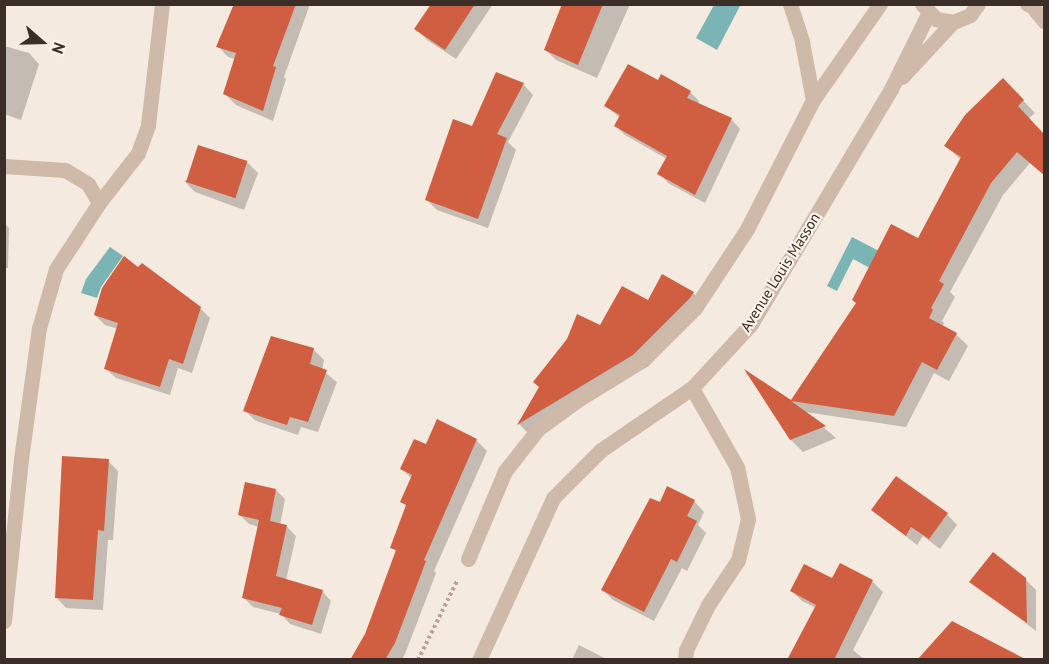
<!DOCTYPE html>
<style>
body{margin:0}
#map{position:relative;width:1049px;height:664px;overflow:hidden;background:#f5eadf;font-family:"PT Sans",sans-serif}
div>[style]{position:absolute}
.water>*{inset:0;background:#7bb4b5}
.shadow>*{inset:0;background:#0003}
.building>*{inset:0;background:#d05f42;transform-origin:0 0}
.path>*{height:4px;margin-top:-2px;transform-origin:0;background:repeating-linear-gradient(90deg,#bba293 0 3px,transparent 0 6px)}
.service>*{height:15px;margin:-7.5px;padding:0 7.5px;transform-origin:7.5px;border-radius:7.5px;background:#cfb9a9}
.minor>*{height:15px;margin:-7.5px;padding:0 7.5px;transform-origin:7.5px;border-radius:7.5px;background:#cfb9a9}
.tertiary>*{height:15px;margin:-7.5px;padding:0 7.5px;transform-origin:7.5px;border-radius:7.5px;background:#cfb9a9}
span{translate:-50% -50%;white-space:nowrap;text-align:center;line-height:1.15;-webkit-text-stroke:4.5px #fcf4ec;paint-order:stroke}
.street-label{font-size:15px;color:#3b2e29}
.frame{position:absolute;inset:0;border:6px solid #3b2e29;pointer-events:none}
.north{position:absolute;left:12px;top:12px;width:60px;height:60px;-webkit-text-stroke:4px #fcf4ec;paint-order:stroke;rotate:110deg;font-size:16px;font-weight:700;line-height:24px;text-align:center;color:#3b2e29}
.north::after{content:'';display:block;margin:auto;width:21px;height:27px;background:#3b2e29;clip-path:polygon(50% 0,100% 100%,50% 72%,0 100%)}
</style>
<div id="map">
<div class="water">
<div style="clip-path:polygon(714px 5px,740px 6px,717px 50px,696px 38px)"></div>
<div style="clip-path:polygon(852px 237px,881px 252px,872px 269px,853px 259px,837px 291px,827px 286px)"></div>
<div style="clip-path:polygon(110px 247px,123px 256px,101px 287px,97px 298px,81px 293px,86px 279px)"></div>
</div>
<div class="shadow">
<div style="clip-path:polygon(234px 4px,310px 4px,284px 77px,286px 79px,273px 121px,236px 105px,225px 94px,235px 59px,228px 57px,218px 46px)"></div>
<div style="clip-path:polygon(433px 4px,493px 4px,456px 59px,427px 40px,416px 29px)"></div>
<div style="clip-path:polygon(559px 4px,630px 4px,597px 78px,556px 60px,546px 50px,562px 8px)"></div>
<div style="clip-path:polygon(4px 46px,29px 53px,39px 64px,21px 120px,4px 114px)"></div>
<div style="clip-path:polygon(658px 82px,690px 92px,699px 101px,698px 104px,731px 119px,740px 129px,705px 203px,668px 183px,659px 173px,667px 159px,625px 135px,616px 126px,620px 118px,606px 106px)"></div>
<div style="clip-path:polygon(523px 84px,533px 95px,508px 142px,516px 150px,488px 228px,437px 210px,427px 200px)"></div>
<div style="clip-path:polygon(1015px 92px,1035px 113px,1028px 119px,1044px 136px,1044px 175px,1030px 163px,1003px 195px,950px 292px,955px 297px,942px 321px,944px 323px,942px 327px,956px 334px,968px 346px,949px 381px,934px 373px,906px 427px,805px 412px,836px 438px,803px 452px,791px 440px,749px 374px,791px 402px,857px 304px,918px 240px,961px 160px,946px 146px)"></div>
<div style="clip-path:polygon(247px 162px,258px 173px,244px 210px,195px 192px,184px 181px)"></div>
<div style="clip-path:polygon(4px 223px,9px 228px,8px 268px,4px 268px)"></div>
<div style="clip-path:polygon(693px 293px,703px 303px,643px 365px,529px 434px,519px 424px,541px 387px,601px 327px,648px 302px)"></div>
<div style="clip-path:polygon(200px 308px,210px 318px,192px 373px,178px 368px,170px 395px,116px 378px,106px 369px,118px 329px,105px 325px,95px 315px)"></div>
<div style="clip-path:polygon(313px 349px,324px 360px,322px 370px,337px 382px,318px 432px,301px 427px,298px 435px,256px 421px,245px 411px)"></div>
<div style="clip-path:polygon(476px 440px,487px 451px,434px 571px,436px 573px,405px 654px,402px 660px,352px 660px,367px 635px,397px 552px,392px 548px,407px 506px,402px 501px,412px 479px,402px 469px,427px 446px)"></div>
<div style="clip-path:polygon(108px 461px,118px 471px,113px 540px,108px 540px,103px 610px,66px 608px,56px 597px)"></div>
<div style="clip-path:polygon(668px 488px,694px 501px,704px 512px,698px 525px,706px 533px,687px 571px,682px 568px,654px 621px,613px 600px,603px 590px,661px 504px)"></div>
<div style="clip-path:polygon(276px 490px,285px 499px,280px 525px,286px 526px,296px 536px,286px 580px,322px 591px,331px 601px,321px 634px,290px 624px,281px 614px,253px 607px,244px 598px,259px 527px,249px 524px,240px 515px)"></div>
<div style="clip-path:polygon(873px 510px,947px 514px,957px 525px,940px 549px,923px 536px,917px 545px)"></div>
<div style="clip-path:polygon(841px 565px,873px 582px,883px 592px,853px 650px,865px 660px,789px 660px,816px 608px,802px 601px,792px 591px,833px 580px)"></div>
<div style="clip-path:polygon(1025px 579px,1036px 590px,1036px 631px,971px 581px)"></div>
<div style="clip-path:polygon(579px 645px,608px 660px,572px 660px)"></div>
</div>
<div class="building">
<div style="clip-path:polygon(234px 4px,296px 4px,273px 66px,276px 67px,263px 111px,223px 94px,236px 53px,216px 47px)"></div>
<div style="clip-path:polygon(431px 4px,475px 4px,445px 50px,414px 29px)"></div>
<div style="clip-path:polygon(562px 4px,603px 4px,578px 65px,544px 50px)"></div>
<div style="clip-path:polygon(628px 64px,658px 80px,661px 74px,691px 91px,687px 98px,732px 118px,695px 195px,657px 174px,667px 156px,614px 126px,620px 115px,604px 106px)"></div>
<div style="clip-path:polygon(496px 72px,524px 83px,497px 134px,507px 138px,478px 219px,425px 200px,453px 119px,472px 126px)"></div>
<div style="clip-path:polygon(1003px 78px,1024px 100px,1018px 106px,1044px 134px,1044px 175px,1017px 152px,991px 183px,982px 200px,939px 281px,944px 284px,931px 308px,933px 310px,929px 318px,957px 333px,937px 370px,922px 362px,894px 416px,791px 401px,826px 426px,790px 440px,744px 369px,791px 400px,856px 303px,852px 300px,891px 224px,918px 238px,961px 157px,944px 146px,965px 115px)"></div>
<div style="left:198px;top:145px;width:52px;height:39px;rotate:18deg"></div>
<div style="clip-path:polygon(124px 256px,138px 267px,142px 263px,201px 307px,183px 364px,169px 359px,160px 387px,104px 369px,118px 323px,94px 315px,102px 288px)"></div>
<div style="clip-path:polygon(662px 274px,694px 292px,690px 298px,633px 355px,517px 425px,539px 387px,533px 382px,567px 339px,577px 314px,600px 325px,622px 286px,648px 300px)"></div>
<div style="clip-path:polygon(271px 336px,314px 348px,310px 364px,327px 370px,308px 422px,290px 417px,287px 425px,243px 411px)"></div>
<div style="clip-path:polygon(437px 419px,477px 439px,424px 560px,426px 561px,395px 643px,385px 660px,350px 660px,365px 634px,396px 550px,390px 548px,406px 505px,400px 502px,412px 475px,400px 469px,414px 439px,426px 444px)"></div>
<div style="clip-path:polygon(62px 456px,109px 459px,104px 531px,98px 530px,93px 600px,55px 598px)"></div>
<div style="clip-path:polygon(896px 476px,948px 513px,929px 539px,911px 527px,906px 536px,871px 510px)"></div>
<div style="clip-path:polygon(245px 482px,276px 489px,270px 521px,287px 525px,276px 576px,323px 590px,312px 625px,279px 615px,282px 608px,242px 598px,259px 520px,238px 515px)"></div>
<div style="clip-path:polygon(667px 486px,695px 500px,687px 516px,697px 521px,677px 562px,671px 559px,644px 612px,601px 590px,650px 498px,660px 502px)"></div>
<div style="clip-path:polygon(993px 552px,1026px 578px,1027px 623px,969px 582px)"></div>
<div style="clip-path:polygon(840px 563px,873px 580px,834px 660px,787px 660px,816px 605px,790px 591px,804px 564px,832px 578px)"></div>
<div style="clip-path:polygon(952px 621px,1027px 660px,917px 660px)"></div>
</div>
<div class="path">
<div style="left:418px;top:660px;width:88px;rotate:-63.7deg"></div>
</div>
<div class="service">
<div style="left:790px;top:4px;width:40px;rotate:72deg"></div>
<div style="left:802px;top:42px;width:59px;rotate:79.3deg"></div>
</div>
<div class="minor">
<div style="left:1027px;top:4px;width:4px;rotate:14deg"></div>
<div style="left:1031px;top:5px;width:21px;rotate:51deg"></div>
<div style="left:4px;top:166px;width:61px;rotate:3.8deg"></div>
<div style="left:65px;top:170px;width:27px;rotate:31deg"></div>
<div style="left:88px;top:184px;width:22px;rotate:60deg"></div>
<div style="left:468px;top:559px;width:95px;rotate:-67.2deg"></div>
<div style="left:505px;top:471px;width:53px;rotate:-51.8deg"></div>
<div style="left:538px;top:429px;width:51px;rotate:-36.2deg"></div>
<div style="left:579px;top:399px;width:75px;rotate:-31.4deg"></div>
<div style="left:643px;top:360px;width:74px;rotate:-45deg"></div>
<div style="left:695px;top:308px;width:95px;rotate:-56.6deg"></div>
<div style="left:747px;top:229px;width:145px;rotate:-62.9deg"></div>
<div style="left:813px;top:100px;width:117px;rotate:-55.1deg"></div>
<div style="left:4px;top:621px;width:163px;rotate:-84deg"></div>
<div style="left:21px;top:459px;width:132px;rotate:-82.2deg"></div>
<div style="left:39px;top:328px;width:61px;rotate:-73.9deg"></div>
<div style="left:56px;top:269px;width:79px;rotate:-56.9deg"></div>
<div style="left:99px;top:203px;width:63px;rotate:-52deg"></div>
<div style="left:138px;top:153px;width:30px;rotate:-70deg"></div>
<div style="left:148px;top:125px;width:122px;rotate:-83.4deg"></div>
<div style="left:685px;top:660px;width:10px;rotate:-84deg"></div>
<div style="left:686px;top:650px;width:50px;rotate:-63.9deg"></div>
<div style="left:708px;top:605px;width:54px;rotate:-56.3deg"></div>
<div style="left:738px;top:560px;width:42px;rotate:-76.3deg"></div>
<div style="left:748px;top:519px;width:53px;rotate:-101.9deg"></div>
<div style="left:737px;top:467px;width:91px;rotate:-119.7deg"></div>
</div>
<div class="tertiary">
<div style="left:922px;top:4px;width:21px;rotate:47deg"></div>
<div style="left:936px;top:19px;width:17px;rotate:10deg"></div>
<div style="left:953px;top:22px;width:18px;rotate:-22deg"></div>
<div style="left:970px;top:15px;width:14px;rotate:-54deg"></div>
<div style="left:902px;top:77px;width:75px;rotate:-47.2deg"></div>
<div style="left:479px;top:660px;width:178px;rotate:-65.4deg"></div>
<div style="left:553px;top:498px;width:68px;rotate:-45deg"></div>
<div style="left:601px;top:450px;width:110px;rotate:-34.3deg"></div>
<div style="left:692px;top:388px;width:87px;rotate:-47.3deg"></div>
<div style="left:751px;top:324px;width:274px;rotate:-59.2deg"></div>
<div style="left:891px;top:89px;width:84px;rotate:-63.7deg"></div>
</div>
<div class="street-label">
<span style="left:780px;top:272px;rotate:-58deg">Avenue Louis Masson</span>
</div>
<div class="frame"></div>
<div class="north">N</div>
</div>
